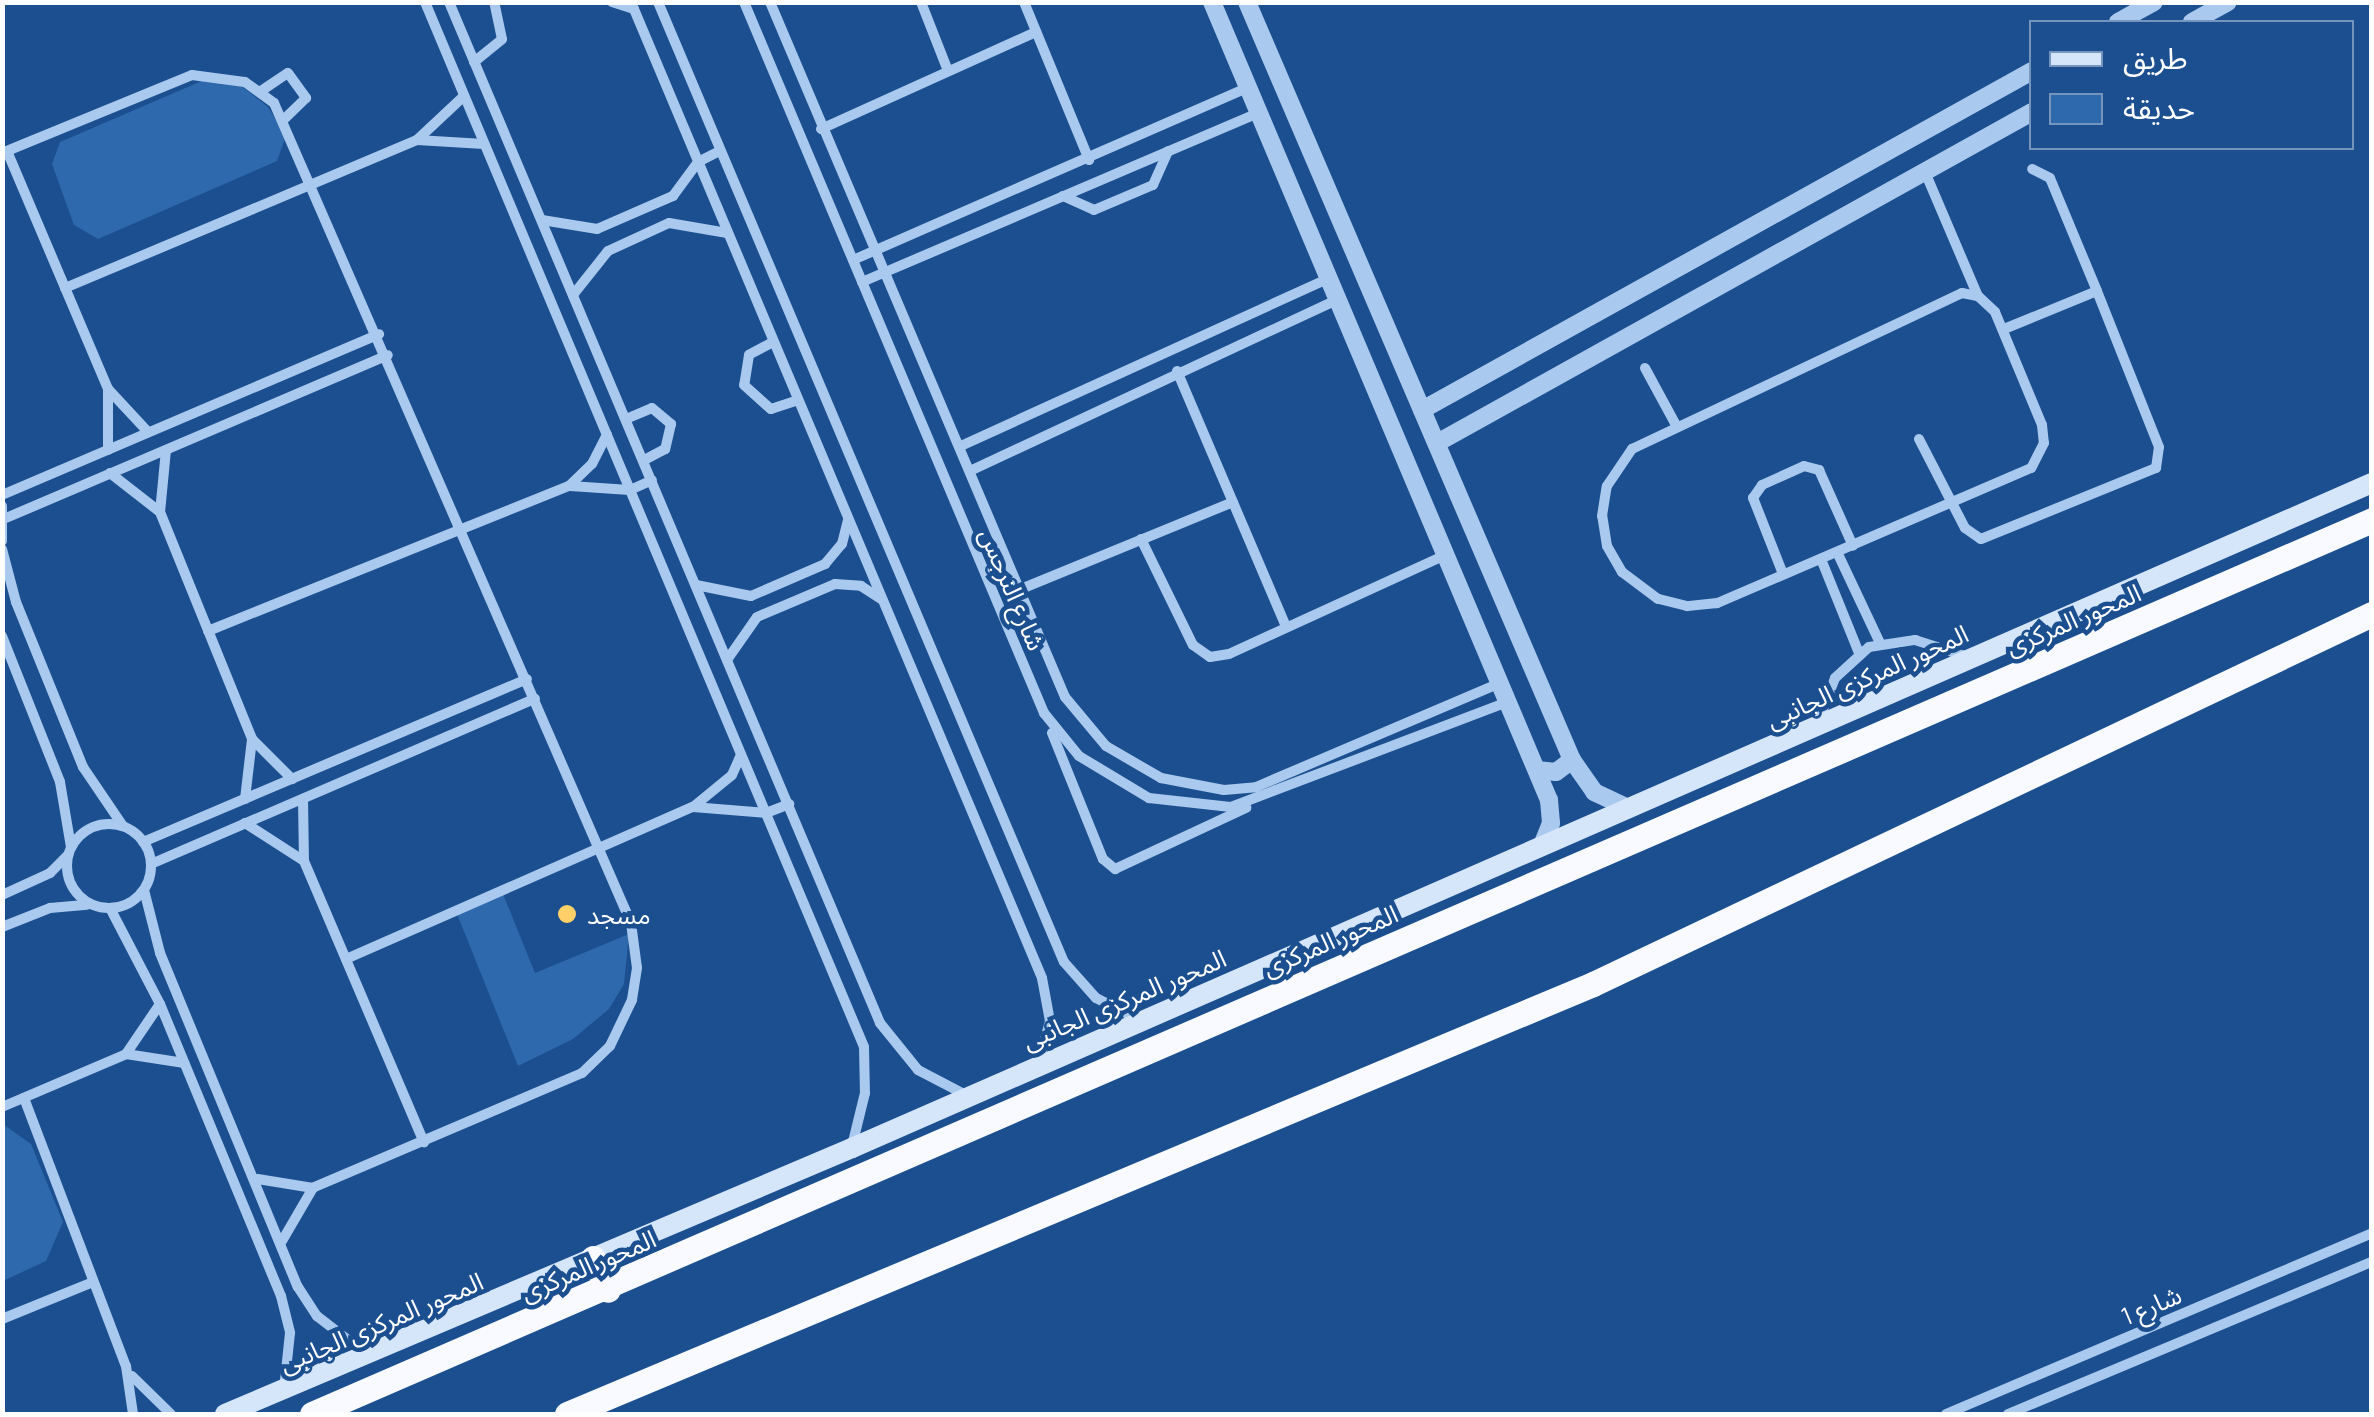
<!DOCTYPE html>
<meta charset="utf-8">
<style>
body{margin:0}
#map{position:relative;width:2374px;height:1417px;overflow:hidden;background:#1b4f8f;font-family:Barlow,"Noto Sans Arabic",sans-serif}
div>[style]{position:absolute}
.green>*{inset:0;background:#2e69ad}
.minor>*{height:10px;margin:-5px;padding:0 5px;transform-origin:5px;border-radius:5px;background:#a9c9ee}
.minor>.ring{margin:-5px;padding:0;box-sizing:content-box;background:none;border:10px solid #a9c9ee;border-radius:50%}
.tertiary>*{height:18px;margin:-9px;padding:0 9px;transform-origin:9px;border-radius:9px;background:#a9c9ee}
.secondary>*{height:20px;margin:-10px;padding:0 10px;transform-origin:10px;border-radius:10px;background:#d6e6fa}
.trunk>*{height:25px;margin:-12.5px;padding:0 12.5px;transform-origin:12.5px;border-radius:12.5px;background:#f8faff}
.dots>*{width:28px;height:28px;translate:-50% -50%;box-sizing:border-box;border:5px solid #1b4f8f;border-radius:50%}
span{translate:-50% -50%;white-space:nowrap;text-align:center;line-height:1.15;-webkit-text-stroke:9px #1b4f8f;paint-order:stroke}
.street-label{font-size:25px;color:#fff}
.poi-label{font-size:25px;color:#fff}
.left{translate:0 -50%;text-align:left}
.frame{position:absolute;inset:0;border:5px solid #fff;pointer-events:none}
.legend{position:absolute;left:2029px;top:20px;width:325px;height:130px;box-sizing:border-box;background:#1b4f8f;border:2px solid #7695bc;margin:0;padding:12px 18px;list-style:none;font-size:30px;color:#fff}
.legend li{display:flex;align-items:center;gap:20px;height:50px}
.legend b{width:50px;border:2px solid #7695bc}
</style>
<div id="map">
<div class="green">
<div style="clip-path:polygon(204px 80px,240px 85px,268px 107px,286px 136px,277px 161px,98px 239px,74px 225px,52px 164px,60px 142px)"></div>
<div style="clip-path:polygon(503px 894px,535px 973px,629px 934px,624px 984px,609px 1009px,573px 1039px,518px 1066px,457px 914px)"></div>
<div style="clip-path:polygon(3px 1124px,31px 1144px,63px 1222px,46px 1261px,3px 1281px)"></div>
</div>
<div class="minor">
<div style="left:425px;top:2px;width:1133px;rotate:67.21deg"></div>
<div style="left:864px;top:1047px;width:46px;rotate:88.8deg"></div>
<div style="left:865px;top:1093px;width:55px;rotate:103.8deg"></div>
<div style="left:449px;top:2px;width:1108px;rotate:67.11deg"></div>
<div style="left:880px;top:1023px;width:60px;rotate:51deg"></div>
<div style="left:918px;top:1070px;width:56px;rotate:27.5deg"></div>
<div style="left:612px;top:2px;width:23px;rotate:18deg"></div>
<div style="left:631px;top:2px;width:1059px;rotate:67.16deg"></div>
<div style="left:1042px;top:978px;width:44px;rotate:79.5deg"></div>
<div style="left:1050px;top:1021px;width:42px;rotate:105deg"></div>
<div style="left:658px;top:2px;width:1042px;rotate:67.08deg"></div>
<div style="left:1064px;top:962px;width:48px;rotate:48.4deg"></div>
<div style="left:1096px;top:998px;width:49px;rotate:26.6deg"></div>
<div style="left:744px;top:2px;width:772px;rotate:67.12deg"></div>
<div style="left:1044px;top:713px;width:55px;rotate:50.9deg"></div>
<div style="left:1079px;top:756px;width:82px;rotate:31deg"></div>
<div style="left:1149px;top:798px;width:82px;rotate:6.3deg"></div>
<div style="left:1231px;top:807px;width:296px;rotate:-20.8deg"></div>
<div style="left:770px;top:2px;width:755px;rotate:67deg"></div>
<div style="left:1065px;top:697px;width:64px;rotate:50.1deg"></div>
<div style="left:1106px;top:746px;width:64px;rotate:30.2deg"></div>
<div style="left:1161px;top:778px;width:64px;rotate:10.8deg"></div>
<div style="left:1224px;top:790px;width:32px;rotate:-5deg"></div>
<div style="left:1256px;top:787px;width:265px;rotate:-23.1deg"></div>
<div style="left:921px;top:2px;width:74px;rotate:68.6deg"></div>
<div style="left:1024px;top:2px;width:171px;rotate:67.6deg"></div>
<div style="left:474px;top:62px;width:36px;rotate:-39deg"></div>
<div style="left:502px;top:39px;width:38px;rotate:-102deg"></div>
<div style="left:261px;top:91px;width:32px;rotate:-34deg"></div>
<div style="left:288px;top:73px;width:31px;rotate:54deg"></div>
<div style="left:306px;top:98px;width:29px;rotate:136deg"></div>
<div style="left:821px;top:129px;width:236px;rotate:-24.3deg"></div>
<div style="left:417px;top:140px;width:67px;rotate:3.4deg"></div>
<div style="left:7px;top:151px;width:259px;rotate:67deg"></div>
<div style="left:108px;top:389px;width:59px;rotate:47.1deg"></div>
<div style="left:2px;top:153px;width:205px;rotate:-22.3deg"></div>
<div style="left:192px;top:75px;width:53px;rotate:7.5deg"></div>
<div style="left:245px;top:82px;width:36px;rotate:36deg"></div>
<div style="left:274px;top:103px;width:894px;rotate:66.47deg"></div>
<div style="left:631px;top:923px;width:45px;rotate:82.4deg"></div>
<div style="left:637px;top:968px;width:32px;rotate:99deg"></div>
<div style="left:632px;top:1000px;width:51px;rotate:115.6deg"></div>
<div style="left:610px;top:1046px;width:39px;rotate:136deg"></div>
<div style="left:582px;top:1073px;width:293px;rotate:156.9deg"></div>
<div style="left:313px;top:1188px;width:56px;rotate:-170.7deg"></div>
<div style="left:1925px;top:172px;width:135px;rotate:66.9deg"></div>
<div style="left:1063px;top:196px;width:34px;rotate:24deg"></div>
<div style="left:1094px;top:210px;width:64px;rotate:-23deg"></div>
<div style="left:1153px;top:185px;width:37px;rotate:-66deg"></div>
<div style="left:542px;top:220px;width:56px;rotate:9.3deg"></div>
<div style="left:597px;top:229px;width:83px;rotate:-23.5deg"></div>
<div style="left:673px;top:196px;width:42px;rotate:-53.7deg"></div>
<div style="left:698px;top:162px;width:25px;rotate:-27deg"></div>
<div style="left:853px;top:260px;width:430px;rotate:-23.6deg"></div>
<div style="left:862px;top:282px;width:431px;rotate:-23.1deg"></div>
<div style="left:65px;top:288px;width:382px;rotate:-22.8deg"></div>
<div style="left:417px;top:140px;width:64px;rotate:-43.1deg"></div>
<div style="left:1962px;top:293px;width:16px;rotate:11deg"></div>
<div style="left:1978px;top:296px;width:23px;rotate:43deg"></div>
<div style="left:1995px;top:312px;width:122px;rotate:67.4deg"></div>
<div style="left:2042px;top:425px;width:18px;rotate:84deg"></div>
<div style="left:2044px;top:443px;width:28px;rotate:117deg"></div>
<div style="left:2031px;top:468px;width:342px;rotate:156.7deg"></div>
<div style="left:1717px;top:603px;width:30px;rotate:174deg"></div>
<div style="left:1687px;top:606px;width:30px;rotate:-166deg"></div>
<div style="left:1658px;top:599px;width:45px;rotate:-143.1deg"></div>
<div style="left:1622px;top:572px;width:30px;rotate:-120deg"></div>
<div style="left:1607px;top:546px;width:30px;rotate:-99deg"></div>
<div style="left:1602px;top:516px;width:30px;rotate:-81deg"></div>
<div style="left:1607px;top:486px;width:45px;rotate:-56deg"></div>
<div style="left:1632px;top:449px;width:365px;rotate:-25.3deg"></div>
<div style="left:573px;top:295px;width:56px;rotate:-51.5deg"></div>
<div style="left:608px;top:251px;width:67px;rotate:-24.7deg"></div>
<div style="left:669px;top:223px;width:59px;rotate:9.8deg"></div>
<div style="left:2004px;top:329px;width:100px;rotate:-22.2deg"></div>
<div style="left:773px;top:342px;width:27px;rotate:152deg"></div>
<div style="left:749px;top:355px;width:30px;rotate:99deg"></div>
<div style="left:744px;top:385px;width:36px;rotate:42deg"></div>
<div style="left:771px;top:409px;width:28px;rotate:-18deg"></div>
<div style="left:1645px;top:368px;width:65px;rotate:61.5deg"></div>
<div style="left:1177px;top:371px;width:278px;rotate:66.9deg"></div>
<div style="left:626px;top:419px;width:28px;rotate:-23deg"></div>
<div style="left:652px;top:408px;width:25px;rotate:40deg"></div>
<div style="left:671px;top:424px;width:26px;rotate:103deg"></div>
<div style="left:665px;top:449px;width:24px;rotate:152deg"></div>
<div style="left:1919px;top:439px;width:100px;rotate:62.7deg"></div>
<div style="left:1965px;top:528px;width:19px;rotate:35deg"></div>
<div style="left:1981px;top:539px;width:189px;rotate:-22.1deg"></div>
<div style="left:2156px;top:468px;width:21px;rotate:-82deg"></div>
<div style="left:2159px;top:447px;width:168px;rotate:-111.7deg"></div>
<div style="left:2097px;top:291px;width:122px;rotate:-112.6deg"></div>
<div style="left:2050px;top:178px;width:20px;rotate:-153deg"></div>
<div style="left:963px;top:445px;width:401px;rotate:-24.5deg"></div>
<div style="left:108px;top:450px;width:60px;rotate:-90deg"></div>
<div style="left:166px;top:450px;width:62px;rotate:95.5deg"></div>
<div style="left:160px;top:512px;width:245px;rotate:67.9deg"></div>
<div style="left:252px;top:739px;width:57px;rotate:45deg"></div>
<div style="left:972px;top:470px;width:402px;rotate:-25deg"></div>
<div style="left:110px;top:473px;width:63px;rotate:38deg"></div>
<div style="left:570px;top:486px;width:60px;rotate:3.8deg"></div>
<div style="left:630px;top:490px;width:24px;rotate:-24deg"></div>
<div style="left:2px;top:495px;width:410px;rotate:-23.1deg"></div>
<div style="left:2px;top:506px;width:35px;rotate:90deg"></div>
<div style="left:6px;top:518px;width:415px;rotate:-23.1deg"></div>
<div style="left:1141px;top:539px;width:118px;rotate:63.9deg"></div>
<div style="left:1193px;top:645px;width:21px;rotate:35deg"></div>
<div style="left:1210px;top:657px;width:19px;rotate:-9deg"></div>
<div style="left:1229px;top:654px;width:238px;rotate:-24.6deg"></div>
<div style="left:2px;top:549px;width:55px;rotate:75.2deg"></div>
<div style="left:16px;top:602px;width:178px;rotate:67.9deg"></div>
<div style="left:83px;top:767px;width:71px;rotate:55.9deg"></div>
<div style="left:1837px;top:552px;width:101px;rotate:64.7deg"></div>
<div style="left:1821px;top:559px;width:101px;rotate:68deg"></div>
<div style="left:1783px;top:574px;width:82px;rotate:-111.5deg"></div>
<div style="left:1753px;top:498px;width:16px;rotate:-55deg"></div>
<div style="left:1762px;top:485px;width:46px;rotate:-24.3deg"></div>
<div style="left:1804px;top:466px;width:16px;rotate:15deg"></div>
<div style="left:1819px;top:470px;width:83px;rotate:65.9deg"></div>
<div style="left:696px;top:585px;width:56px;rotate:11.3deg"></div>
<div style="left:751px;top:596px;width:81px;rotate:-23.4deg"></div>
<div style="left:825px;top:564px;width:26px;rotate:-50deg"></div>
<div style="left:842px;top:544px;width:25px;rotate:-76deg"></div>
<div style="left:1021px;top:589px;width:229px;rotate:-22.3deg"></div>
<div style="left:208px;top:631px;width:389px;rotate:-21.9deg"></div>
<div style="left:569px;top:486px;width:32px;rotate:-44deg"></div>
<div style="left:592px;top:464px;width:33px;rotate:-63deg"></div>
<div style="left:2px;top:636px;width:157px;rotate:68.3deg"></div>
<div style="left:60px;top:782px;width:66px;rotate:80.4deg"></div>
<div style="left:727px;top:660px;width:52px;rotate:-55.1deg"></div>
<div style="left:757px;top:617px;width:85px;rotate:-22.9deg"></div>
<div style="left:835px;top:584px;width:26px;rotate:4deg"></div>
<div style="left:861px;top:586px;width:24px;rotate:33deg"></div>
<div style="left:1817px;top:725px;width:50px;rotate:-69deg"></div>
<div style="left:1835px;top:678px;width:46px;rotate:-42.4deg"></div>
<div style="left:1869px;top:647px;width:47px;rotate:-8.7deg"></div>
<div style="left:1915px;top:640px;width:59px;rotate:17.8deg"></div>
<div style="left:1052px;top:733px;width:136px;rotate:68deg"></div>
<div style="left:1103px;top:859px;width:16px;rotate:40deg"></div>
<div style="left:1115px;top:869px;width:145px;rotate:-25deg"></div>
<div style="left:245px;top:799px;width:60px;rotate:-83.3deg"></div>
<div style="left:303px;top:799px;width:62px;rotate:89.1deg"></div>
<div style="left:304px;top:861px;width:306px;rotate:66.9deg"></div>
<div style="left:693px;top:807px;width:73px;rotate:4.7deg"></div>
<div style="left:766px;top:813px;width:25px;rotate:-21deg"></div>
<div style="left:245px;top:823px;width:70px;rotate:32.8deg"></div>
<div class="ring" style="left:67px;top:824px;width:74px;height:74px"></div>
<div style="left:143px;top:842px;width:417px;rotate:-23deg"></div>
<div style="left:151px;top:864px;width:418px;rotate:-23.3deg"></div>
<div style="left:144px;top:890px;width:65px;rotate:75.7deg"></div>
<div style="left:160px;top:953px;width:361px;rotate:67.6deg"></div>
<div style="left:298px;top:1287px;width:35px;rotate:57deg"></div>
<div style="left:317px;top:1316px;width:62px;rotate:37.8deg"></div>
<div style="left:2px;top:895px;width:53px;rotate:-24.6deg"></div>
<div style="left:50px;top:873px;width:25px;rotate:-45deg"></div>
<div style="left:110px;top:908px;width:108px;rotate:62.5deg"></div>
<div style="left:160px;top:1004px;width:316px;rotate:67.5deg"></div>
<div style="left:281px;top:1296px;width:38px;rotate:76deg"></div>
<div style="left:290px;top:1333px;width:56px;rotate:96.1deg"></div>
<div style="left:2px;top:927px;width:52px;rotate:-21.6deg"></div>
<div style="left:50px;top:908px;width:37px;rotate:-5deg"></div>
<div style="left:346px;top:959px;width:379px;rotate:-23.7deg"></div>
<div style="left:693px;top:807px;width:50px;rotate:-39.4deg"></div>
<div style="left:732px;top:775px;width:22px;rotate:-66deg"></div>
<div style="left:126px;top:1054px;width:60px;rotate:-55.8deg"></div>
<div style="left:24px;top:1098px;width:287px;rotate:69.2deg"></div>
<div style="left:126px;top:1366px;width:49px;rotate:81.7deg"></div>
<div style="left:2px;top:1107px;width:135px;rotate:-23.1deg"></div>
<div style="left:126px;top:1054px;width:59px;rotate:8.8deg"></div>
<div style="left:282px;top:1241px;width:61px;rotate:-59.7deg"></div>
<div style="left:2px;top:1319px;width:98px;rotate:-22.1deg"></div>
<div style="left:132px;top:1376px;width:54px;rotate:44.3deg"></div>
<div style="left:1946px;top:1414px;width:463px;rotate:-23deg"></div>
<div style="left:2008px;top:1414px;width:394px;rotate:-22.7deg"></div>
</div>
<div class="tertiary">
<div style="left:1212px;top:2px;width:866px;rotate:67.11deg"></div>
<div style="left:1549px;top:800px;width:23px;rotate:85deg"></div>
<div style="left:1551px;top:823px;width:24px;rotate:112deg"></div>
<div style="left:1247px;top:2px;width:825px;rotate:66.79deg"></div>
<div style="left:1572px;top:760px;width:39px;rotate:55deg"></div>
<div style="left:1594px;top:792px;width:38px;rotate:25deg"></div>
<div style="left:2118px;top:22px;width:41px;rotate:-29.1deg"></div>
<div style="left:2192px;top:22px;width:41px;rotate:-29.1deg"></div>
<div style="left:1422px;top:410px;width:698px;rotate:-29.06deg"></div>
<div style="left:1437px;top:443px;width:681px;rotate:-29.09deg"></div>
<div style="left:1537px;top:770px;width:19px;rotate:6deg"></div>
<div style="left:1556px;top:772px;width:20px;rotate:-37deg"></div>
</div>
<div class="secondary">
<div style="left:225px;top:1414px;width:681px;rotate:-22.99deg"></div>
<div style="left:852px;top:1148px;width:1659px;rotate:-23.63deg"></div>
</div>
<div class="trunk">
<div style="left:593px;top:1258px;width:35px;rotate:65deg"></div>
<div style="left:312px;top:1414px;width:2246px;rotate:-23.46deg"></div>
<div style="left:567px;top:1414px;width:1112px;rotate:-22.74deg"></div>
<div style="left:1593px;top:984px;width:862px;rotate:-25.41deg"></div>
</div>
<div class="dots">
<div style="left:567px;top:914px;background:#ffd166"></div>
</div>
<div class="street-label">
<span style="left:1013px;top:589px;rotate:67deg">شارع النرجس</span>
<span style="left:2073px;top:619px;rotate:-23deg">المحور المركزى</span>
<span style="left:1867px;top:676px;rotate:-24deg">المحور المركزى الجانبى</span>
<span style="left:1330px;top:940px;rotate:-23deg">المحور المركزى</span>
<span style="left:1124px;top:999px;rotate:-23deg">المحور المركزى الجانبى</span>
<span style="left:588px;top:1265px;rotate:-23deg">المحور المركزى</span>
<span style="left:2151px;top:1305px;rotate:-23deg">شارع 1</span>
<span style="left:381px;top:1322px;rotate:-23deg">المحور المركزى الجانبى</span>
</div>
<div class="poi-label">
<span class="left" style="left:587px;top:914px">مسجد</span>
</div>
<div class="frame"></div>
<ul class="legend">
<li><b style="height:12px;background:#d6e6fa"></b>طريق</li>
<li><b style="height:28px;background:#2e69ad"></b>حديقة</li>
</ul>
</div>
